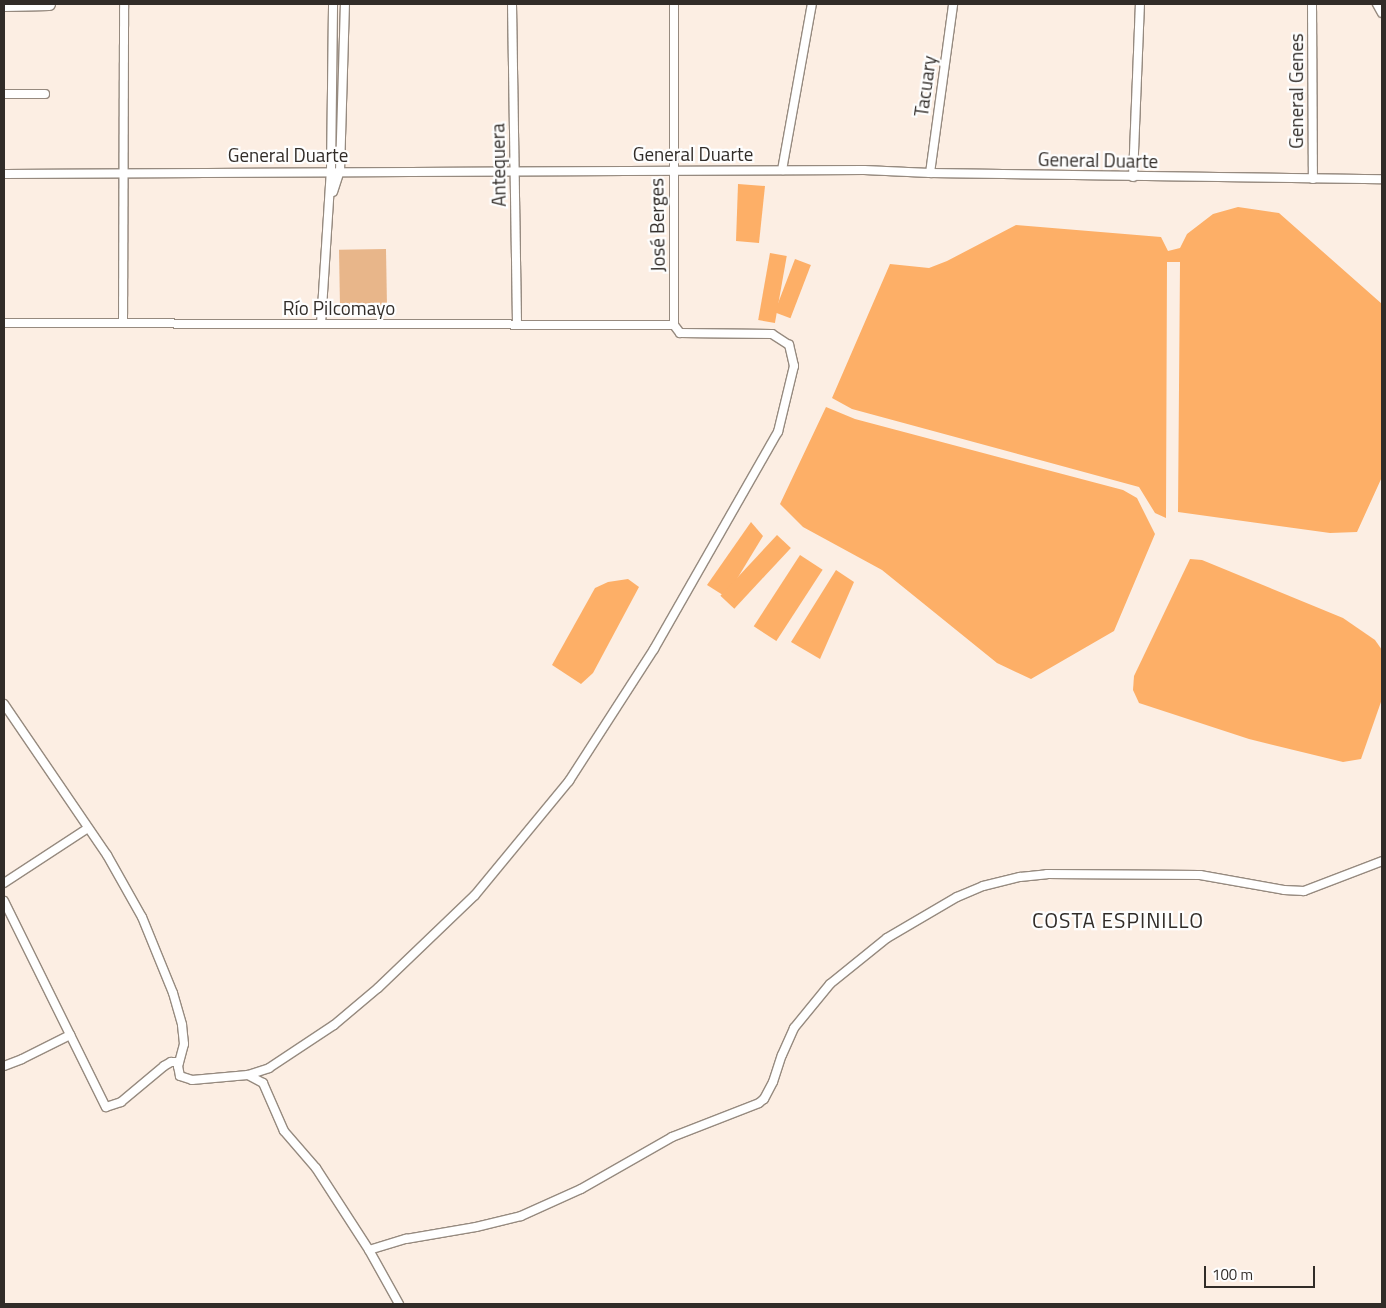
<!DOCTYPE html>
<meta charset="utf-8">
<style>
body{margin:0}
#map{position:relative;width:1386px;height:1308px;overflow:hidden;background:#fceee3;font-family:"Titillium Web",sans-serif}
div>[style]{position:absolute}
.green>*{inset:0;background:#e8b68a;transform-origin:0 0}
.water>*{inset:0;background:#fdaf67;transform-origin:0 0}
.roads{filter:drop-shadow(1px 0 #968a7f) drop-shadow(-1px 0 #968a7f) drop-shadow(0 1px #968a7f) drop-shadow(0 -1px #968a7f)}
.street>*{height:8px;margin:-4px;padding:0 4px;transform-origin:4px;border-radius:4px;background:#fff}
.secondary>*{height:11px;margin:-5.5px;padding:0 5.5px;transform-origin:5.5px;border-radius:5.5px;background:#fff}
span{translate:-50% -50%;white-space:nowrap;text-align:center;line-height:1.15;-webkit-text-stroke:4.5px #fefefe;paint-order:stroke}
.street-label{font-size:19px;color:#312c28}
.quarter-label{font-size:21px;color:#312c28;letter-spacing:1px}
.frame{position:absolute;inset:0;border:5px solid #312c28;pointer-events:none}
.scale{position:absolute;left:1204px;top:1266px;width:111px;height:22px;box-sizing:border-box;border:2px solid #312c28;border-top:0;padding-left:6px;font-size:15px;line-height:18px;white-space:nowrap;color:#312c28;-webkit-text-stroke:4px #fefefe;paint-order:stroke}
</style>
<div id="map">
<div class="green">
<div style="left:386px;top:249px;width:64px;height:47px;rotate:89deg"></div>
</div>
<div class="water">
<div style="clip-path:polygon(738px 184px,765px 186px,759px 243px,736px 241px)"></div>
<div style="clip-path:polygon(1238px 207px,1279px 213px,1382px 304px,1382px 477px,1357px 532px,1330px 533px,1178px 512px,1180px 262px,1167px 262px,1166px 518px,1155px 513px,1139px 487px,852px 409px,832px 398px,890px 264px,929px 268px,947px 261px,1016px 225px,1161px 237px,1168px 251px,1180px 248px,1187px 234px,1213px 214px)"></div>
<div style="left:770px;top:253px;width:17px;height:68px;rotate:10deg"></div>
<div style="left:795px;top:259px;width:17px;height:57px;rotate:21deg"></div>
<div style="clip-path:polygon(826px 407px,855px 419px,1123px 490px,1137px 498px,1155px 534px,1114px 631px,1031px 679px,997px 663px,882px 570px,803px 527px,780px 504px)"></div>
<div style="clip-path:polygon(751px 522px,763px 536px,726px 597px,707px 585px)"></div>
<div style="left:777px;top:535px;width:19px;height:83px;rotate:43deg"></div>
<div style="left:800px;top:555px;width:27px;height:85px;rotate:33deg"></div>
<div style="clip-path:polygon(1190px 559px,1202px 560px,1343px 618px,1375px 640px,1382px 650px,1382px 699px,1361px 759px,1343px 762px,1249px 739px,1139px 703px,1133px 690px,1134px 676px)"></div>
<div style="clip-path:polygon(836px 570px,854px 582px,820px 659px,791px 642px)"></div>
<div style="clip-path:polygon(628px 579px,639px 587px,593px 673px,581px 684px,552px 665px,595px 588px,608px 582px)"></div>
</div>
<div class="roads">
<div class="street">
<div style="left:512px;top:4px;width:321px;rotate:89.1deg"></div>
<div style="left:674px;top:4px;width:321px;rotate:90deg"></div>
<div style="left:1312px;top:4px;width:175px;rotate:89.7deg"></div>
<div style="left:1377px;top:4px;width:10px;rotate:61deg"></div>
<div style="left:4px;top:94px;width:41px"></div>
<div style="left:782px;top:170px;width:169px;rotate:-79.8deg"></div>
<div style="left:930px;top:173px;width:171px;rotate:-82.2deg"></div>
<div style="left:4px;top:174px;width:860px;rotate:-0.27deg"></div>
<div style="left:864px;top:170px;width:66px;rotate:2.6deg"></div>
<div style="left:930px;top:173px;width:452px;rotate:0.8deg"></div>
<div style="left:1133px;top:177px;width:173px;rotate:-87.7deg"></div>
<div style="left:333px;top:192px;width:22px;rotate:-72deg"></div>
<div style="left:340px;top:171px;width:167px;rotate:-88.3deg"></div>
<div style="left:4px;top:323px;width:670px;rotate:0.17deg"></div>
<div style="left:123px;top:323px;width:319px;rotate:-89.8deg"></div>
<div style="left:321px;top:324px;width:153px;rotate:-86.3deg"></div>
<div style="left:331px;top:171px;width:167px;rotate:-89.3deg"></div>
<div style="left:4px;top:704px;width:183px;rotate:55.7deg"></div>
<div style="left:107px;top:855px;width:71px;rotate:60.6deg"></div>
<div style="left:142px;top:917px;width:82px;rotate:67.8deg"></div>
<div style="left:173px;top:993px;width:33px;rotate:74deg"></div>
<div style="left:182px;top:1025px;width:19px;rotate:84deg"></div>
<div style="left:184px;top:1044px;width:23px;rotate:105deg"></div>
<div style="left:178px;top:1066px;width:10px;rotate:79deg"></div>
<div style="left:180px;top:1076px;width:13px;rotate:18deg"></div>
<div style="left:192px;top:1080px;width:56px;rotate:-5.1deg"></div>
<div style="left:248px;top:1075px;width:17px;rotate:28deg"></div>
<div style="left:263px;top:1083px;width:52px;rotate:66.4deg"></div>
<div style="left:284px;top:1131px;width:49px;rotate:49.1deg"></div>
<div style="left:316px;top:1168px;width:98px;rotate:57.1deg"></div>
<div style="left:369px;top:1250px;width:62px;rotate:60.9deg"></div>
<div style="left:4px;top:883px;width:100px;rotate:-33.2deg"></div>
<div style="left:4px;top:901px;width:230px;rotate:63.7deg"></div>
<div style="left:106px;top:1107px;width:16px;rotate:-18deg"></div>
<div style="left:121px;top:1102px;width:56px;rotate:-39.9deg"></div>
<div style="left:164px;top:1066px;width:8px;rotate:-30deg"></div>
<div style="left:171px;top:1062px;width:8px"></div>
<div style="left:4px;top:1066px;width:19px;rotate:-21deg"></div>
<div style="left:22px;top:1059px;width:54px;rotate:-26.6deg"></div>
<div style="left:248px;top:1075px;width:22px;rotate:-18deg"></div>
<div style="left:269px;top:1068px;width:78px;rotate:-33.5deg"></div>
<div style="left:334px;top:1025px;width:57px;rotate:-40.1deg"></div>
<div style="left:378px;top:988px;width:134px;rotate:-43.8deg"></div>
<div style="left:475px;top:895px;width:148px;rotate:-50.5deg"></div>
<div style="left:569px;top:781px;width:157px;rotate:-57.2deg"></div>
<div style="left:654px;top:649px;width:250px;rotate:-60.3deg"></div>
<div style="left:778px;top:432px;width:68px;rotate:-76.4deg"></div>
<div style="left:794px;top:366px;width:22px;rotate:-103deg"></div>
<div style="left:789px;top:345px;width:20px;rotate:-147deg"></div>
<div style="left:772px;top:334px;width:92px;rotate:-179.4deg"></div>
<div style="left:680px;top:333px;width:10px;rotate:-127deg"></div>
<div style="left:369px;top:1250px;width:39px;rotate:-17deg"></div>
<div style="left:406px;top:1239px;width:71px;rotate:-9.7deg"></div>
<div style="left:476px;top:1227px;width:46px;rotate:-13.7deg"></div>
<div style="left:521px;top:1216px;width:66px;rotate:-24.2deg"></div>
<div style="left:581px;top:1189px;width:105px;rotate:-29.7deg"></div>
<div style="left:672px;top:1137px;width:93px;rotate:-21.3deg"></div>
<div style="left:759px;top:1103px;width:6px;rotate:-39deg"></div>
<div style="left:764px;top:1099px;width:19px;rotate:-62deg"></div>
<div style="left:773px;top:1082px;width:28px;rotate:-72deg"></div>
<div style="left:782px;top:1055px;width:30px;rotate:-66deg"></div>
<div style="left:794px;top:1028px;width:57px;rotate:-50.7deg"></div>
<div style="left:830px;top:984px;width:73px;rotate:-38.9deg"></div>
<div style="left:887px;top:938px;width:81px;rotate:-30.4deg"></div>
<div style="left:957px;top:897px;width:28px;rotate:-23deg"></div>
<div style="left:983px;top:886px;width:38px;rotate:-14deg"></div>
<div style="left:1020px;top:877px;width:27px;rotate:-6deg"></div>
<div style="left:1047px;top:874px;width:153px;rotate:0.4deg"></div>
<div style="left:1200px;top:875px;width:85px;rotate:10.1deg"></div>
<div style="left:1284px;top:890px;width:20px;rotate:3deg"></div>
<div style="left:1304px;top:891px;width:84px;rotate:-21deg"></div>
</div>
<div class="secondary">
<div style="left:4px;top:5px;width:45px;rotate:-1.3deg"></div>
</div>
</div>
<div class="street-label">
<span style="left:925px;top:86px;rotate:-82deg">Tacuary</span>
<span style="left:1296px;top:91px;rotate:-90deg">General Genes</span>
<span style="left:693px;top:154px">General Duarte</span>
<span style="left:288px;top:155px">General Duarte</span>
<span style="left:1098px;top:160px;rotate:1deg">General Duarte</span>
<span style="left:498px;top:165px;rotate:-91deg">Antequera</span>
<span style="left:657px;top:225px;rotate:-91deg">José Berges</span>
<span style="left:339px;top:308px">Río Pilcomayo</span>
</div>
<div class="quarter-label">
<span style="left:1118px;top:920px">COSTA ESPINILLO</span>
</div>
<div class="frame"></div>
<div class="scale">100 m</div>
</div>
